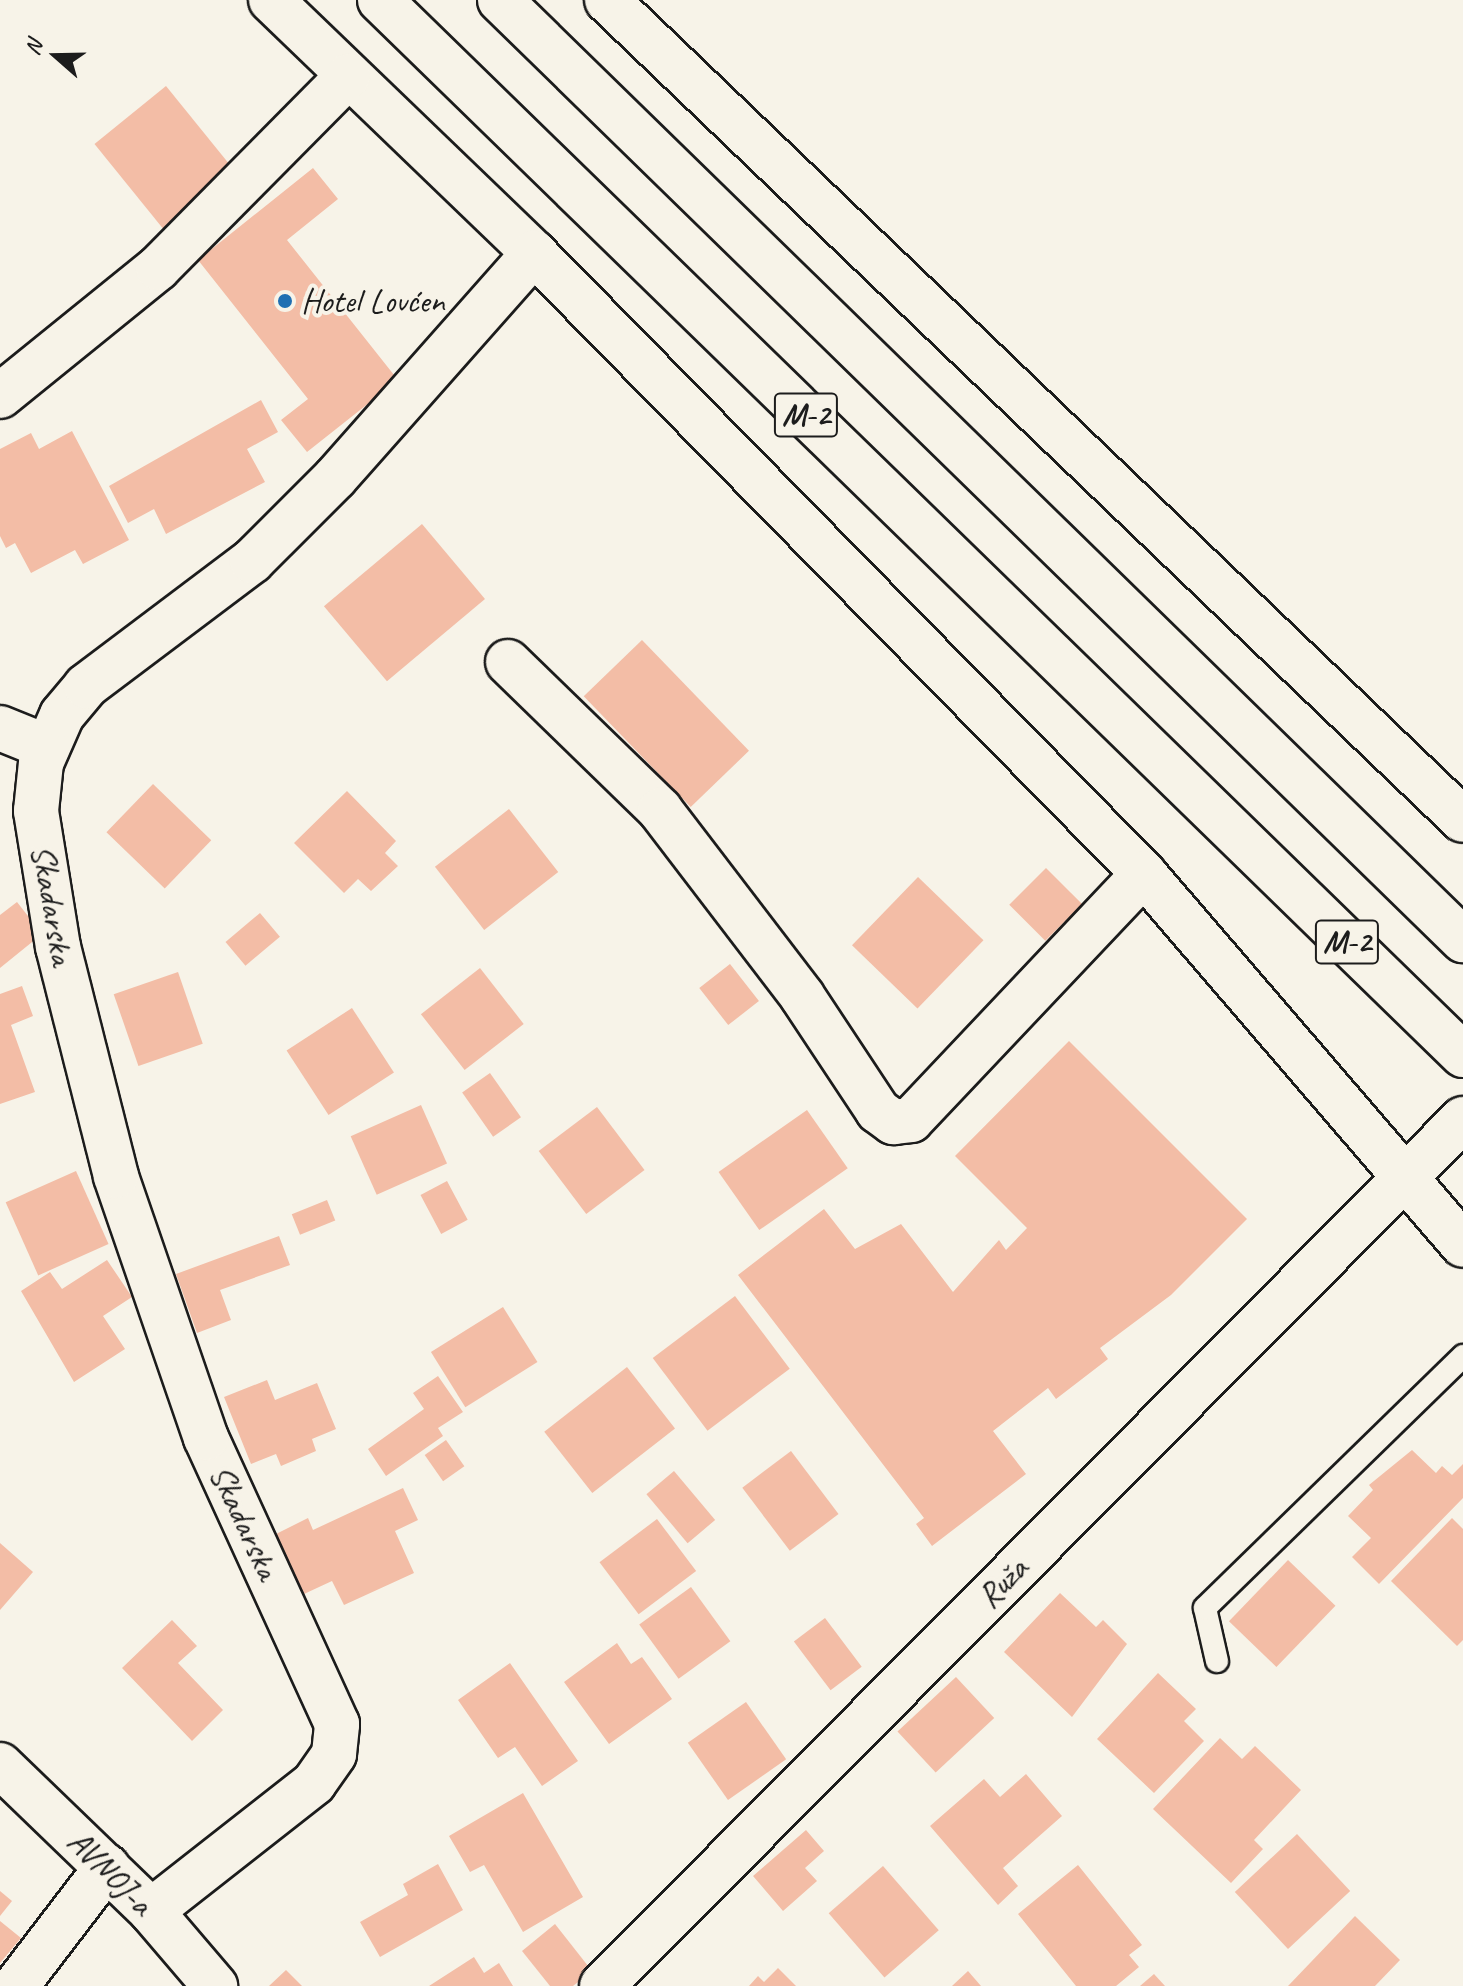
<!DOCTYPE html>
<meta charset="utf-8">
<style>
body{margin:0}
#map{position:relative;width:1463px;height:1986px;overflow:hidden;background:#f7f3e8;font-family:Caveat,sans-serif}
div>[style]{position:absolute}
.building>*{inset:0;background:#f3bda6;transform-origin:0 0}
.roads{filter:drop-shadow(2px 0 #1c1c1c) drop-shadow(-2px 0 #1c1c1c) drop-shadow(0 2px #1c1c1c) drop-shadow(0 -2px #1c1c1c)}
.lane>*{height:22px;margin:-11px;padding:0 11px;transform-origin:11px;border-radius:11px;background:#f7f3e8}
.street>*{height:44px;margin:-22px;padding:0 22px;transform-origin:22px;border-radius:22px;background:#f7f3e8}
.primary>*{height:44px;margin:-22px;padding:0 22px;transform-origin:22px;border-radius:22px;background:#f7f3e8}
.dots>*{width:22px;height:22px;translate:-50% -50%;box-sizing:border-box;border:4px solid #f7f3e8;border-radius:50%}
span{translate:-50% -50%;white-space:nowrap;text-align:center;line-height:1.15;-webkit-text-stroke:8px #f7f3e8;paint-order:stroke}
.shield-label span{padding:2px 6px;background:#f7f3e8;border:2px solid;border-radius:6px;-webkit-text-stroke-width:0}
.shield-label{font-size:32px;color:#1c1c1c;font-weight:700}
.poi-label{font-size:34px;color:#1c1c1c}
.left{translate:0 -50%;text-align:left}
.street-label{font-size:34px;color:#1c1c1c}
.north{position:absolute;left:16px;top:16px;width:80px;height:80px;-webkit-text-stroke:6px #f7f3e8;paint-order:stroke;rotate:290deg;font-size:22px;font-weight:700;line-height:32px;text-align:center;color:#1c1c1c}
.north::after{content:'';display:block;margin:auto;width:28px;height:36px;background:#1c1c1c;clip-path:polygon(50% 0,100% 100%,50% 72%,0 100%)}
</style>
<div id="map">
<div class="building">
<div style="left:166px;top:86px;width:110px;height:92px;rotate:51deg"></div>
<div style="clip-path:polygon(313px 168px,338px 199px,287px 240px,398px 380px,307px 452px,281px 420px,308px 399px,198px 260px)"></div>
<div style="clip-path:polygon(261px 400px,278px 432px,247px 449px,265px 482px,166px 534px,154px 509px,128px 523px,109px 486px)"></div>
<div style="clip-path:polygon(72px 431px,129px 540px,83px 564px,75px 550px,31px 573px,15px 543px,6px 548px,0 536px,0 449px,31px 433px,39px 449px)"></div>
<div style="left:422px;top:524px;width:98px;height:128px;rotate:50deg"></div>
<div style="left:642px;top:640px;width:154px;height:81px;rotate:46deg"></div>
<div style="left:153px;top:784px;width:81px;height:67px;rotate:44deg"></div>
<div style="clip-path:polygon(347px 791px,396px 841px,385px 853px,398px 866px,371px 891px,358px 879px,344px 893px,294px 843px)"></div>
<div style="left:509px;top:809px;width:80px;height:94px;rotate:52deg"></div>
<div style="left:1046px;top:868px;width:51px;height:52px;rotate:45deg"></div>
<div style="left:918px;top:877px;width:91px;height:95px;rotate:44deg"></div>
<div style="clip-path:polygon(17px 902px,42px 934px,0 968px,0 915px)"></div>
<div style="left:260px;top:913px;width:31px;height:45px;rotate:50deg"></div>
<div style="left:730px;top:964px;width:47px;height:39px;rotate:52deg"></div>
<div style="left:480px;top:968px;width:71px;height:75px;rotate:52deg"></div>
<div style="left:178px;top:972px;width:76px;height:68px;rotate:71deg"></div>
<div style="clip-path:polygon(22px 986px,33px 1016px,11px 1025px,35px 1092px,0 1104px,0 994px)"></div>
<div style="left:352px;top:1008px;width:77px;height:78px;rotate:57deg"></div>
<div style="clip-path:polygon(1069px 1041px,1247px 1219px,1171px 1295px,1100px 1348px,1108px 1359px,1056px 1399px,1048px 1388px,993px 1431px,1026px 1474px,932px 1546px,916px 1524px,924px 1518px,738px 1275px,824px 1209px,855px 1249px,901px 1224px,953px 1292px,999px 1240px,1006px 1250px,1027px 1228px,955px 1156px)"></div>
<div style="left:490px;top:1073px;width:54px;height:34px;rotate:55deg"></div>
<div style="left:421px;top:1105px;width:64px;height:77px;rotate:66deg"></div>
<div style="left:597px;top:1107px;width:79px;height:73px;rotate:53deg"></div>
<div style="left:807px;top:1110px;width:71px;height:108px;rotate:55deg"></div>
<div style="left:76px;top:1171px;width:80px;height:77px;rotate:66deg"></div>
<div style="left:447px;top:1181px;width:44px;height:30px;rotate:62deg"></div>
<div style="left:327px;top:1200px;width:22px;height:38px;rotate:68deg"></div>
<div style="clip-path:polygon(279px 1236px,290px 1265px,220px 1290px,231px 1320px,197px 1333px,176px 1274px)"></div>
<div style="clip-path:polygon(107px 1260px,132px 1297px,103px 1316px,125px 1349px,74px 1382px,21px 1291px,50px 1272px,62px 1289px)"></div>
<div style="left:735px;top:1296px;width:91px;height:103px;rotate:53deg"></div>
<div style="left:503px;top:1307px;width:65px;height:85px;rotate:58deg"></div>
<div style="left:627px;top:1367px;width:78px;height:105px;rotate:52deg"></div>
<div style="clip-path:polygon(438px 1376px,463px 1412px,438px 1428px,443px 1436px,386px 1476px,368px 1449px,424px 1409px,413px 1393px)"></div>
<div style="clip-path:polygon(267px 1380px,275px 1400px,317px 1383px,336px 1429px,312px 1439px,316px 1451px,281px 1466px,276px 1454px,251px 1464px,224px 1397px)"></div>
<div style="left:446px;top:1440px;width:32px;height:26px;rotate:55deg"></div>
<div style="clip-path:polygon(1412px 1450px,1436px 1473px,1442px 1466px,1452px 1475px,1463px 1464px,1463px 1498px,1379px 1584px,1352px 1557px,1371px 1538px,1348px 1516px,1373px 1490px,1369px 1485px)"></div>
<div style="left:791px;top:1451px;width:79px;height:61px;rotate:53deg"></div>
<div style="left:674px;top:1471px;width:64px;height:36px;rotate:50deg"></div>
<div style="clip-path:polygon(403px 1488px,418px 1520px,395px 1531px,414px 1573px,344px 1605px,332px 1581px,304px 1594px,276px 1534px,308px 1518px,313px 1530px)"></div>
<div style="clip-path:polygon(1452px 1518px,1463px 1529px,1463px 1640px,1457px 1646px,1391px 1581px)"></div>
<div style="left:657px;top:1519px;width:65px;height:72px;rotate:53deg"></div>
<div style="clip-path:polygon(0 1543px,33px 1572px,0 1610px)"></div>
<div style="left:1288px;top:1560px;width:66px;height:85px;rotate:44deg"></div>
<div style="left:691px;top:1587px;width:67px;height:64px;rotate:54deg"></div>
<div style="clip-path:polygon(1060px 1593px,1096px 1627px,1103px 1620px,1127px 1644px,1072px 1717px,1004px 1652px)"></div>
<div style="left:825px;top:1618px;width:61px;height:39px;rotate:53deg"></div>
<div style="clip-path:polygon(172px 1620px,197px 1646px,178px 1663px,223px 1710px,192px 1741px,122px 1668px)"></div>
<div style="clip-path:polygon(617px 1643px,631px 1664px,642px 1657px,672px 1699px,609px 1744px,564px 1682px)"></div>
<div style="clip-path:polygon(510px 1663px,578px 1761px,542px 1786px,515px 1747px,498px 1758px,458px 1700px)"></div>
<div style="clip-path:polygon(1158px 1673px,1196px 1709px,1184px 1721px,1204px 1741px,1154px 1793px,1097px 1739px)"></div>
<div style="left:956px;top:1677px;width:56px;height:80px;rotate:47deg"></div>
<div style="left:746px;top:1702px;width:70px;height:71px;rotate:55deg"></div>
<div style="clip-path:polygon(1220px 1738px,1242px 1759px,1255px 1746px,1301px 1790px,1254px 1840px,1263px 1849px,1231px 1883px,1153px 1809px)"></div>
<div style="clip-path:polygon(1026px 1774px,1062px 1816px,1003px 1868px,1018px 1886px,998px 1905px,930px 1826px,984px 1779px,1000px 1797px)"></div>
<div style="clip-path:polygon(523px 1793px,583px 1897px,523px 1932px,484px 1865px,470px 1872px,449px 1836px)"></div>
<div style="clip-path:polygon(806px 1830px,824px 1851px,805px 1868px,817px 1881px,783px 1911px,753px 1876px)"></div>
<div style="left:1297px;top:1834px;width:78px;height:85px;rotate:47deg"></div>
<div style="clip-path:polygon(438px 1864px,463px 1910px,380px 1957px,360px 1922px,408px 1895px,403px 1884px)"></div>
<div style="clip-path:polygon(1078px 1865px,1142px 1945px,1129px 1955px,1139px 1967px,1116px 1986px,1076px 1986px,1018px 1914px)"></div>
<div style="left:883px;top:1866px;width:85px;height:72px;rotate:49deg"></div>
<div style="clip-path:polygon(0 1891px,12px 1901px,0 1916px)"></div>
<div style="clip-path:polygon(1355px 1916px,1400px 1960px,1375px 1986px,1288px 1986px)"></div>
<div style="clip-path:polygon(0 1921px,21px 1938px,0 1963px)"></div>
<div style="clip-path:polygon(555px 1924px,592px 1971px,573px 1986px,550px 1986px,522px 1951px)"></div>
<div style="clip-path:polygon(474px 1957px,484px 1973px,499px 1963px,513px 1986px,429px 1986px)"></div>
<div style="clip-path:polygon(778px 1968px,796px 1986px,749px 1986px,758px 1976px,764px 1982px)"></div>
<div style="clip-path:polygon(286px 1970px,302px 1986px,269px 1986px)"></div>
<div style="clip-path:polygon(968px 1971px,981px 1986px,952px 1986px)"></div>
<div style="clip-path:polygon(1154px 1974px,1165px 1986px,1140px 1986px)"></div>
</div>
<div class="roads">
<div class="lane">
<div style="left:1217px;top:1661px;width:54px;rotate:-102.8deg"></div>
<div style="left:1205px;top:1608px;width:361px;rotate:-44.3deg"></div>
</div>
<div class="street">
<div style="left:271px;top:0;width:365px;rotate:43.9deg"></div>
<div style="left:534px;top:253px;width:870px;rotate:45.51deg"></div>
<div style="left:1144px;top:874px;width:489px;rotate:49.3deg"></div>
<div style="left:607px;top:0;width:1185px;rotate:43.77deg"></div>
<div style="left:0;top:396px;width:203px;rotate:-39deg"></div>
<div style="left:158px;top:268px;width:270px;rotate:-45.3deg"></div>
<div style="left:508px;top:662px;width:212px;rotate:44.2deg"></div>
<div style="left:660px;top:810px;width:234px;rotate:52.6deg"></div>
<div style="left:802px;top:996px;width:138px;rotate:56.5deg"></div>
<div style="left:878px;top:1111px;width:19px;rotate:36deg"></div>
<div style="left:893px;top:1122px;width:18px;rotate:-6deg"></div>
<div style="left:911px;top:1120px;width:339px;rotate:-46.6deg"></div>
<div style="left:0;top:728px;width:51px;rotate:22deg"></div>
<div style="left:0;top:1765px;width:210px;rotate:44deg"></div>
<div style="left:151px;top:1911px;width:99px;rotate:49.5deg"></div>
<div style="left:151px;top:1911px;width:207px;rotate:-38.1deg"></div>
<div style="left:314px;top:1783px;width:35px;rotate:-55deg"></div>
<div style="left:334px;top:1754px;width:30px;rotate:-84deg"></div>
<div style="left:337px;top:1724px;width:315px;rotate:-114.6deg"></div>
<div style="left:206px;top:1438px;width:277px;rotate:-109deg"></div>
<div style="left:116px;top:1176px;width:236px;rotate:-104.2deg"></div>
<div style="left:58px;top:947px;width:138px;rotate:-99.2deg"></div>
<div style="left:36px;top:811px;width:48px;rotate:-84.1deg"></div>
<div style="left:41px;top:763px;width:52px;rotate:-66.4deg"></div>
<div style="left:62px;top:715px;width:38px;rotate:-50deg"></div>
<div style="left:86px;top:686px;width:208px;rotate:-37deg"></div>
<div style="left:252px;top:561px;width:117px;rotate:-45deg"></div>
<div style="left:335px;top:478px;width:300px;rotate:-48.5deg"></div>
<div style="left:16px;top:1986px;width:150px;rotate:-52.6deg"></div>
<div style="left:602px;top:1986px;width:1222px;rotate:-45.2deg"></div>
</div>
<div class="primary">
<div style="left:380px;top:0;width:1512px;rotate:44.25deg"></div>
<div style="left:500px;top:0;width:1346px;rotate:44.31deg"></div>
</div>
</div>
<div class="dots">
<div style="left:285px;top:301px;background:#1f6fb2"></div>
</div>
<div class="shield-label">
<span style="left:806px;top:415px">M-2</span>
<span style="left:1347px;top:942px">M-2</span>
</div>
<div class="poi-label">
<span class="left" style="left:301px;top:301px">Hotel Lovćen</span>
</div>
<div class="street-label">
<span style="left:53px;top:905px;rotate:80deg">Skadarska</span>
<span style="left:245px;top:1522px;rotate:65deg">Skadarska</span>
<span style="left:1002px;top:1582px;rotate:-45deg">Ruža</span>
<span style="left:111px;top:1872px;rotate:45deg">AVNOJ-a</span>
</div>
<div class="north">N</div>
</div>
